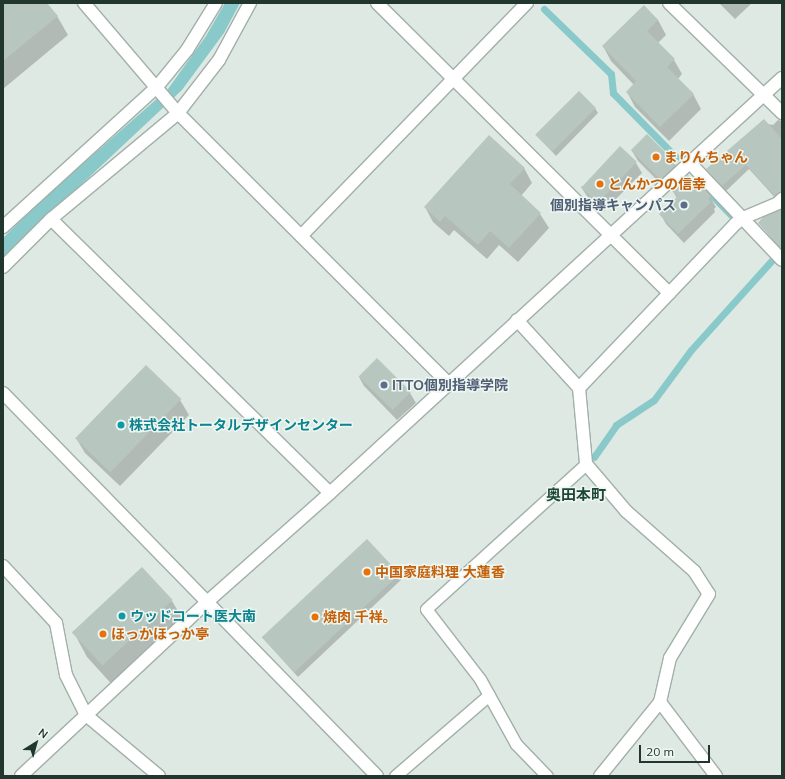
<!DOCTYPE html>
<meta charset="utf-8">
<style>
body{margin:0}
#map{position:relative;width:785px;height:779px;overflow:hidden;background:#dfe9e3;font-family:Mulish,"Noto Sans JP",sans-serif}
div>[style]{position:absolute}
.water>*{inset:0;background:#8ac9ca}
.shadow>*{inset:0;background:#0003}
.stream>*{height:7px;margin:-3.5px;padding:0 3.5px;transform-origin:3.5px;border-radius:3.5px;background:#8ac9ca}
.building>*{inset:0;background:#b7c6be;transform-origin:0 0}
.roads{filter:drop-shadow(1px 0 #a2b0a9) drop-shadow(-1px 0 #a2b0a9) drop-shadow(0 1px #a2b0a9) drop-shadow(0 -1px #a2b0a9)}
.lane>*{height:11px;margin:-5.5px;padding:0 5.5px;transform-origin:5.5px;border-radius:5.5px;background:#fff}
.street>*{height:12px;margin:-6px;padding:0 6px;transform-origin:6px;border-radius:6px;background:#fff}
.dots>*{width:11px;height:11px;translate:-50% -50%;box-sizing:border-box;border:2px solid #eef6f1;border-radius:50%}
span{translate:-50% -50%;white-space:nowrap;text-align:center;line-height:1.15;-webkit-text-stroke:3px #eef6f1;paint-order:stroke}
.food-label{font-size:14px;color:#c56008;font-weight:700}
.left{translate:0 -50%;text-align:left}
.service-label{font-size:14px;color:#4e5e75;font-weight:700}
.right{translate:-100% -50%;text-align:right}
.culture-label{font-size:14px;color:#0d838f;font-weight:700}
.neighbourhood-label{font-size:15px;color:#1f4738;font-weight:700}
.frame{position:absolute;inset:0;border:4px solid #21372e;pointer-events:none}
.north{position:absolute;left:16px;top:723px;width:40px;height:40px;-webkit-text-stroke:3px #eef6f1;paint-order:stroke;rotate:37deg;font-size:11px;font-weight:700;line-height:16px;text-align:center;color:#21372e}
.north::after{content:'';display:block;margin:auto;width:14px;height:18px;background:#21372e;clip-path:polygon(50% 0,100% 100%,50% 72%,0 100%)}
.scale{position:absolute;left:639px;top:745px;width:71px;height:18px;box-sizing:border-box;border:2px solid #21372e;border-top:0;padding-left:5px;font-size:12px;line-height:14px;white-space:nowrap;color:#21372e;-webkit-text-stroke:3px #eef6f1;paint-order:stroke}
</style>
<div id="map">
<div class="water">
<div style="clip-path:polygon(225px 3px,240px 3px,224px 33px,182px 90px,3px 258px,3px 238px,44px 198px,168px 89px,206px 36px)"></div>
</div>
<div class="shadow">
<div style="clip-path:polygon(3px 3px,46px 3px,57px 16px,68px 35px,3px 89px)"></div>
<div style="clip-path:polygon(719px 3px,752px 3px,735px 19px)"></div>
<div style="clip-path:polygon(644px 6px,658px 20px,666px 35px,658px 43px,674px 60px,682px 74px,678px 79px,693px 94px,701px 109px,669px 141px,635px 107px,627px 92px,634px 85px,611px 61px,603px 46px)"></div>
<div style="clip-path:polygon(595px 108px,598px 113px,556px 156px,538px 136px)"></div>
<div style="clip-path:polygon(778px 120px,782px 121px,782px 198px,778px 201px,749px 169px,726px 191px,707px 169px,761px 123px,773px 125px)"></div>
<div style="clip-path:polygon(647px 135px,676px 165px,682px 175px,666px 189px,638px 161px,632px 151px)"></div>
<div style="clip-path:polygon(636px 163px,642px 173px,603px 212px,587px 196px,581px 187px)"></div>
<div style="clip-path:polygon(524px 168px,532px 183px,521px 196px,540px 214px,549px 228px,518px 262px,499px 245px,487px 259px,454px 230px,449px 236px,433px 222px,425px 207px)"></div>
<div style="clip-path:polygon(695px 181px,710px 197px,716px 207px,714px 209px,715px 212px,684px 243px,666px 224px,661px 215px,677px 198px,672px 190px)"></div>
<div style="clip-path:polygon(782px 210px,782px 245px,780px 248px,759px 223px)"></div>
<div style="clip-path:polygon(146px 367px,180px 400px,189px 415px,120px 486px,85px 453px,76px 438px)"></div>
<div style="clip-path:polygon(359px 377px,410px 393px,416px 403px,397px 420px,364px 386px)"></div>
<div style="clip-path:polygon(399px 575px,402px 579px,298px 677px,262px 637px)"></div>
<div style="clip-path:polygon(172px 601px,187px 626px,117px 690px,87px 657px,73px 631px)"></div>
</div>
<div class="stream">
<div style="left:544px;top:9px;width:93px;rotate:44.1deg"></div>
<div style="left:611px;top:74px;width:19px;rotate:84deg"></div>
<div style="left:613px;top:93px;width:90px;rotate:45.5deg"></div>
<div style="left:696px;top:179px;width:50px;rotate:45.8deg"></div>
<div style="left:594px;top:457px;width:39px;rotate:-55deg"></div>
<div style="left:616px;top:425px;width:45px;rotate:-33.3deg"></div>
<div style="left:654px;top:400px;width:62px;rotate:-53.5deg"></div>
<div style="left:691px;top:350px;width:122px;rotate:-48deg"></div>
</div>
<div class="building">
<div style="clip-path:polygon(3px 3px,47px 3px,58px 16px,3px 61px)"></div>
<div style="clip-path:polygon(644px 5px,658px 20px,647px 31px,675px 59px,667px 67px,694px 94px,660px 127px,626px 92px,636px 81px,602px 46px)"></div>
<div style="left:579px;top:91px;width:24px;height:62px;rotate:45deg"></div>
<div style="clip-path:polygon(764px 119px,782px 139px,782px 192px,775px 196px,746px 165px,722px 186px,706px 169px)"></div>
<div style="left:647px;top:134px;width:42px;height:23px;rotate:45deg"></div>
<div style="clip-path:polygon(489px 135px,525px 168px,510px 184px,541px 213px,509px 248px,490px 231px,478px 245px,445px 216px,440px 222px,424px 207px)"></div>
<div style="left:620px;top:146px;width:23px;height:57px;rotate:43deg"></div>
<div style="clip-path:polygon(688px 175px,694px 180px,695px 179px,711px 196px,708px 199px,711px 202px,678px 234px,659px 214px,678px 196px,671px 190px)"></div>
<div style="clip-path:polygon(782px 209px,782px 249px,758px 223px,763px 217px)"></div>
<div style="left:377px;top:358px;width:48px;height:26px;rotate:45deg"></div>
<div style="left:146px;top:365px;width:49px;height:102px;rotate:44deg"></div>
<div style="left:367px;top:539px;width:48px;height:144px;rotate:47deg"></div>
<div style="left:142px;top:567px;width:45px;height:96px;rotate:47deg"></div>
</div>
<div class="roads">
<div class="lane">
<div style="left:395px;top:776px;width:124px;rotate:-40.8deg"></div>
<div style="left:547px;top:776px;width:45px;rotate:-134.1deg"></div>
<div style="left:516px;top:744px;width:74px;rotate:-119deg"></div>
<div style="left:480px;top:679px;width:88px;rotate:-127.6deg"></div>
<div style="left:426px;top:609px;width:216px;rotate:-42.2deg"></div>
</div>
<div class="street">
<div style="left:84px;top:3px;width:145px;rotate:49.5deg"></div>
<div style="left:178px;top:113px;width:383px;rotate:45deg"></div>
<div style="left:377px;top:3px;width:412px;rotate:44.8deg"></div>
<div style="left:669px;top:3px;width:158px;rotate:44.2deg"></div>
<div style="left:689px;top:162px;width:135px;rotate:46.5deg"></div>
<div style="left:51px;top:219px;width:391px;rotate:44.5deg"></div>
<div style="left:3px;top:227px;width:207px;rotate:-42.3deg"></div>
<div style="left:156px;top:88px;width:49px;rotate:-50.8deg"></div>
<div style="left:187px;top:50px;width:55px;rotate:-58.3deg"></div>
<div style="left:301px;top:236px;width:325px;rotate:-45.9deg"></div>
<div style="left:3px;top:267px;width:68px;rotate:-45deg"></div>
<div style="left:51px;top:219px;width:165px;rotate:-39.8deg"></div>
<div style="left:178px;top:113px;width:67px;rotate:-52.3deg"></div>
<div style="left:219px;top:60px;width:65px;rotate:-61.5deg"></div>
<div style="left:517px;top:320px;width:92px;rotate:47.6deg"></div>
<div style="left:579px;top:388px;width:76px;rotate:84.7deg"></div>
<div style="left:586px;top:464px;width:62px;rotate:49.6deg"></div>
<div style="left:626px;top:511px;width:91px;rotate:41.4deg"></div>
<div style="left:694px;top:571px;width:27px;rotate:57deg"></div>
<div style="left:709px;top:594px;width:75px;rotate:121.4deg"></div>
<div style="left:670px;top:658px;width:45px;rotate:102.8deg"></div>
<div style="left:660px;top:702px;width:93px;rotate:52.9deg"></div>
<div style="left:579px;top:388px;width:226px;rotate:-46.4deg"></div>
<div style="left:735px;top:224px;width:10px;rotate:-37deg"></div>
<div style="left:743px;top:218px;width:38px;rotate:-23deg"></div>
<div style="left:778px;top:203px;width:6px;rotate:-45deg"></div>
<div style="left:3px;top:393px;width:535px;rotate:45.68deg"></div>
<div style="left:3px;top:566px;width:78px;rotate:47.1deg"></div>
<div style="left:56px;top:623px;width:53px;rotate:79.1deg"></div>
<div style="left:66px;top:675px;width:45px;rotate:63.4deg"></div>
<div style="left:86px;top:715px;width:95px;rotate:39.9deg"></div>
<div style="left:21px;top:776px;width:255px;rotate:-43.1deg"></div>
<div style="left:207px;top:602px;width:164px;rotate:-41.5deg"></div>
<div style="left:330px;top:493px;width:614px;rotate:-42.56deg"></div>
<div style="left:600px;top:776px;width:95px;rotate:-51deg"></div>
</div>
</div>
<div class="dots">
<div style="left:656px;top:157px;background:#e8710a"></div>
<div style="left:600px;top:184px;background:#e8710a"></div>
<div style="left:684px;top:205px;background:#5c6f8a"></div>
<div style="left:384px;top:385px;background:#5c6f8a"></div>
<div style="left:121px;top:425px;background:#0f9aa8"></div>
<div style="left:367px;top:572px;background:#e8710a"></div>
<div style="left:122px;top:616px;background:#0f9aa8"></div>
<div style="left:315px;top:617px;background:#e8710a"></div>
<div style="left:103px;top:634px;background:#e8710a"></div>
</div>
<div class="food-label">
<span class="left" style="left:664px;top:157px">まりんちゃん</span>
<span class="left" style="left:608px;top:184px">とんかつの信幸</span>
<span class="left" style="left:375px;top:572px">中国家庭料理 大蓮香</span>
<span class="left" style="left:323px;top:617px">焼肉 千祥。</span>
<span class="left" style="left:111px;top:634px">ほっかほっか亭</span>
</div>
<div class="service-label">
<span class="right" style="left:676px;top:205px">個別指導キャンパス</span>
<span class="left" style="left:392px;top:385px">ITTO個別指導学院</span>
</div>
<div class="culture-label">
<span class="left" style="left:129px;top:425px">株式会社トータルデザインセンター</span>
<span class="left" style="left:130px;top:616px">ウッドコート医大南</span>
</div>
<div class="neighbourhood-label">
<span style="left:576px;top:495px">奥田本町</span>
</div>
<div class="frame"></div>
<div class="north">N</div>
<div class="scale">20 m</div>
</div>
